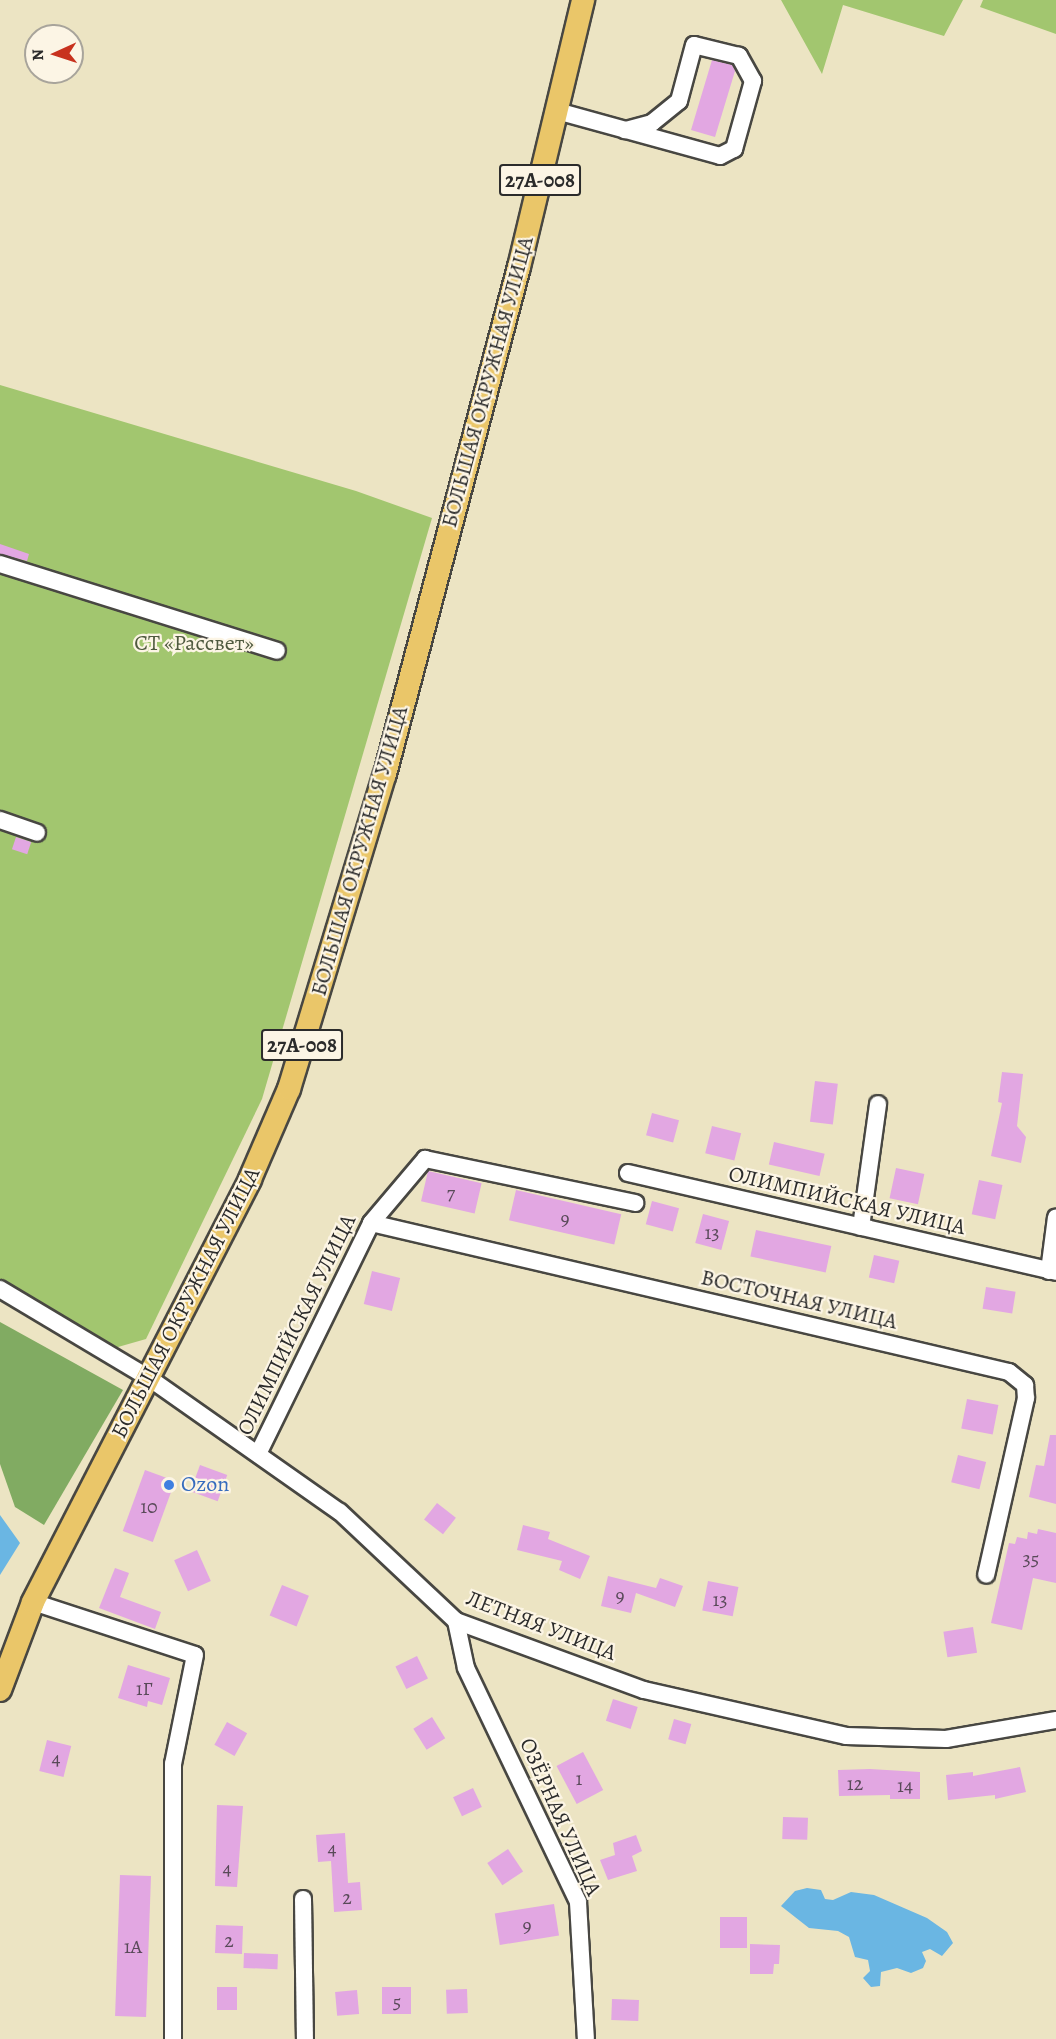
<!DOCTYPE html>
<meta charset="utf-8">
<style>
body{margin:0}
#map{position:relative;width:1056px;height:2039px;overflow:hidden;background:#ece4c3;font-family:Alegreya,serif}
div>[style]{position:absolute}
.green>*{inset:0;background:#a2c66f}
.forest>*{inset:0;background:#81ab62}
.water>*{inset:0;background:#6ab6e3}
.building>*{inset:0;background:#e2a7e2;transform-origin:0 0}
.roads{filter:drop-shadow(2px 0 #484742) drop-shadow(-2px 0 #484742) drop-shadow(0 2px #484742) drop-shadow(0 -2px #484742)}
.minor>*{height:16px;margin:-8px;padding:0 8px;transform-origin:8px;border-radius:8px;background:#fff}
.major>*{height:22px;margin:-11px;padding:0 11px;transform-origin:11px;border-radius:11px;background:#eac669}
.dots>*{width:16px;height:16px;translate:-50% -50%;box-sizing:border-box;border:3px solid #fcf5e5;border-radius:50%}
span{translate:-50% -50%;white-space:nowrap;text-align:center;line-height:1.15;-webkit-text-stroke:4.5px #fcf5e5;paint-order:stroke}
.number-label{font-size:20px;color:#594a59}
.number-label span{-webkit-text-stroke-width:0}
.shield-label span{padding:2px 4px;background:#fcf5e5;border:2px solid;border-radius:4px;-webkit-text-stroke-width:0}
.shield-label{font-size:21px;color:#2b2b2b;font-weight:700}
.street-label{font-size:22px;color:#2b2b2b}
.park-label{font-size:22px;color:#4f5a3f}
.shop-label{font-size:22px;color:#366cbe}
.left{translate:0 -50%;text-align:left}
.north{position:absolute;left:24px;top:24px;width:60px;height:60px;box-sizing:border-box;background:#fcf5e5;border:2px solid #a8a49b;border-radius:50%;rotate:267deg;font-size:16px;font-weight:700;line-height:24px;text-align:center;color:#2b2b2b}
.north::after{content:'';display:block;margin:auto;width:21px;height:27px;background:#c8321e;clip-path:polygon(50% 0,100% 100%,50% 72%,0 100%)}
</style>
<div id="map">
<div class="green">
<div style="clip-path:polygon(781px 0,963px 0,944px 36px,843px 5px,822px 74px)"></div>
<div style="clip-path:polygon(983px 0,1056px 0,1056px 34px,980px 7px)"></div>
<div style="clip-path:polygon(0 385px,356px 491px,432px 518px,262px 1099px,146px 1339px,104px 1351px,0 1291px)"></div>
</div>
<div class="forest">
<div style="clip-path:polygon(0 1322px,123px 1390px,44px 1525px,15px 1507px,0 1464px)"></div>
</div>
<div class="water">
<div style="clip-path:polygon(0 1515px,20px 1543px,0 1575px)"></div>
<div style="clip-path:polygon(807px 1888px,821px 1890px,825px 1899px,833px 1900px,851px 1892px,874px 1895px,927px 1918px,947px 1932px,953px 1943px,942px 1956px,930px 1949px,922px 1952px,926px 1961px,923px 1968px,911px 1973px,897px 1968px,881px 1972px,880px 1986px,871px 1987px,863px 1978px,870px 1971px,868px 1960px,855px 1957px,849px 1937px,838px 1931px,809px 1928px,781px 1906px,795px 1891px)"></div>
</div>
<div class="building">
<div style="clip-path:polygon(712px 60px,732px 65px,735px 71px,715px 137px,691px 130px)"></div>
<div style="clip-path:polygon(0 544px,29px 554px,27px 561px,0 554px)"></div>
<div style="left:16px;top:837px;width:16px;height:13px;rotate:18deg"></div>
<div style="clip-path:polygon(1002px 1072px,1023px 1074px,1017px 1126px,1026px 1137px,1021px 1163px,991px 1156px,1002px 1103px,998px 1102px)"></div>
<div style="left:815px;top:1081px;width:23px;height:41px;rotate:7deg"></div>
<div style="left:652px;top:1113px;width:28px;height:23px;rotate:15deg"></div>
<div style="left:712px;top:1126px;width:30px;height:28px;rotate:14deg"></div>
<div style="left:774px;top:1142px;width:52px;height:23px;rotate:13deg"></div>
<div style="left:896px;top:1168px;width:29px;height:31px;rotate:12deg"></div>
<div style="left:428px;top:1171px;width:55px;height:31px;rotate:13deg"></div>
<div style="left:979px;top:1180px;width:24px;height:35px;rotate:12deg"></div>
<div style="left:516px;top:1190px;width:108px;height:31px;rotate:13deg"></div>
<div style="left:652px;top:1201px;width:28px;height:24px;rotate:15deg"></div>
<div style="left:703px;top:1214px;width:27px;height:30px;rotate:15deg"></div>
<div style="left:756px;top:1230px;width:77px;height:27px;rotate:12deg"></div>
<div style="left:874px;top:1255px;width:26px;height:23px;rotate:13deg"></div>
<div style="left:372px;top:1271px;width:29px;height:34px;rotate:14deg"></div>
<div style="left:986px;top:1287px;width:30px;height:22px;rotate:9deg"></div>
<div style="left:967px;top:1399px;width:32px;height:30px;rotate:11deg"></div>
<div style="clip-path:polygon(1050px 1435px,1056px 1435px,1056px 1504px,1029px 1497px,1036px 1465px,1044px 1466px)"></div>
<div style="left:958px;top:1455px;width:29px;height:28px;rotate:14deg"></div>
<div style="left:200px;top:1465px;width:29px;height:28px;rotate:20deg"></div>
<div style="left:145px;top:1470px;width:32px;height:65px;rotate:20deg"></div>
<div style="left:437px;top:1503px;width:24px;height:21px;rotate:38deg"></div>
<div style="clip-path:polygon(523px 1525px,550px 1532px,548px 1539px,590px 1556px,580px 1579px,559px 1570px,562px 1561px,517px 1550px)"></div>
<div style="clip-path:polygon(1038px 1529px,1056px 1533px,1056px 1583px,1033px 1578px,1022px 1630px,991px 1623px,1009px 1543px,1015px 1544px,1017px 1537px,1027px 1539px,1028px 1532px,1037px 1534px)"></div>
<div style="left:197px;top:1550px;width:34px;height:25px;rotate:66deg"></div>
<div style="clip-path:polygon(115px 1568px,129px 1573px,120px 1597px,161px 1612px,155px 1629px,99px 1608px)"></div>
<div style="clip-path:polygon(608px 1576px,656px 1588px,660px 1578px,683px 1586px,675px 1607px,636px 1593px,631px 1613px,601px 1606px)"></div>
<div style="left:708px;top:1581px;width:31px;height:30px;rotate:11deg"></div>
<div style="left:282px;top:1585px;width:29px;height:33px;rotate:22deg"></div>
<div style="left:973px;top:1627px;width:26px;height:30px;rotate:81deg"></div>
<div style="left:417px;top:1656px;width:25px;height:24px;rotate:64deg"></div>
<div style="clip-path:polygon(128px 1665px,170px 1678px,162px 1705px,148px 1701px,147px 1707px,118px 1698px)"></div>
<div style="left:613px;top:1699px;width:26px;height:23px;rotate:18deg"></div>
<div style="left:432px;top:1717px;width:25px;height:22px;rotate:58deg"></div>
<div style="left:674px;top:1719px;width:18px;height:21px;rotate:16deg"></div>
<div style="left:227px;top:1722px;width:23px;height:26px;rotate:29deg"></div>
<div style="left:47px;top:1740px;width:25px;height:32px;rotate:14deg"></div>
<div style="left:583px;top:1752px;width:43px;height:30px;rotate:62deg"></div>
<div style="clip-path:polygon(1020px 1767px,1026px 1792px,995px 1799px,995px 1795px,948px 1800px,946px 1775px,973px 1772px,973px 1776px)"></div>
<div style="clip-path:polygon(870px 1769px,920px 1772px,920px 1799px,890px 1799px,890px 1795px,839px 1796px,838px 1770px)"></div>
<div style="left:473px;top:1788px;width:21px;height:22px;rotate:65deg"></div>
<div style="clip-path:polygon(217px 1805px,243px 1806px,237px 1887px,215px 1886px)"></div>
<div style="left:783px;top:1817px;width:25px;height:22px;rotate:2deg"></div>
<div style="clip-path:polygon(345px 1833px,348px 1883px,360px 1882px,362px 1910px,334px 1912px,331px 1861px,318px 1862px,316px 1835px)"></div>
<div style="clip-path:polygon(636px 1835px,642px 1851px,632px 1856px,637px 1871px,608px 1880px,600px 1860px,615px 1855px,613px 1843px)"></div>
<div style="left:508px;top:1849px;width:27px;height:25px;rotate:56deg"></div>
<div style="left:120px;top:1875px;width:31px;height:141px;rotate:2deg"></div>
<div style="left:554px;top:1904px;width:32px;height:60px;rotate:81deg"></div>
<div style="left:720px;top:1917px;width:27px;height:31px"></div>
<div style="left:216px;top:1925px;width:27px;height:28px;rotate:2deg"></div>
<div style="clip-path:polygon(750px 1944px,780px 1945px,779px 1964px,774px 1964px,773px 1974px,750px 1974px)"></div>
<div style="left:244px;top:1953px;width:34px;height:15px;rotate:2deg"></div>
<div style="left:217px;top:1987px;width:20px;height:23px"></div>
<div style="left:411px;top:1987px;width:27px;height:29px;rotate:90deg"></div>
<div style="left:467px;top:1989px;width:24px;height:21px;rotate:88deg"></div>
<div style="left:357px;top:1990px;width:24px;height:22px;rotate:85deg"></div>
<div style="left:612px;top:1999px;width:27px;height:21px;rotate:2deg"></div>
</div>
<div class="roads">
<div class="minor">
<div style="left:557px;top:111px;width:169px;rotate:15.4deg"></div>
<div style="left:720px;top:156px;width:16px;rotate:-27deg"></div>
<div style="left:734px;top:149px;width:71px;rotate:-74.4deg"></div>
<div style="left:753px;top:81px;width:29px;rotate:-119deg"></div>
<div style="left:739px;top:56px;width:46px;rotate:-166.3deg"></div>
<div style="left:694px;top:45px;width:58px;rotate:105deg"></div>
<div style="left:679px;top:101px;width:35px;rotate:141deg"></div>
<div style="left:652px;top:123px;width:28px;rotate:165deg"></div>
<div style="left:0;top:564px;width:290px;rotate:17.4deg"></div>
<div style="left:0;top:820px;width:39px;rotate:19deg"></div>
<div style="left:628px;top:1173px;width:439px;rotate:13deg"></div>
<div style="left:371px;top:1223px;width:655px;rotate:13.15deg"></div>
<div style="left:1009px;top:1372px;width:21px;rotate:39deg"></div>
<div style="left:1025px;top:1385px;width:13px;rotate:86deg"></div>
<div style="left:1026px;top:1398px;width:181px;rotate:102.7deg"></div>
<div style="left:861px;top:1227px;width:124px;rotate:-82.1deg"></div>
<div style="left:1049px;top:1271px;width:54px;rotate:-82.6deg"></div>
<div style="left:0;top:1289px;width:174px;rotate:30.9deg"></div>
<div style="left:149px;top:1378px;width:233px;rotate:35.1deg"></div>
<div style="left:340px;top:1512px;width:159px;rotate:43.2deg"></div>
<div style="left:456px;top:1621px;width:200px;rotate:20.2deg"></div>
<div style="left:644px;top:1690px;width:207px;rotate:12.8deg"></div>
<div style="left:846px;top:1736px;width:100px;rotate:1.7deg"></div>
<div style="left:946px;top:1739px;width:112px;rotate:-9.8deg"></div>
<div style="left:258px;top:1454px;width:257px;rotate:-63.9deg"></div>
<div style="left:371px;top:1223px;width:84px;rotate:-49.8deg"></div>
<div style="left:425px;top:1159px;width:215px;rotate:11.8deg"></div>
<div style="left:33px;top:1602px;width:170px;rotate:18.1deg"></div>
<div style="left:195px;top:1655px;width:111px;rotate:101.4deg"></div>
<div style="left:173px;top:1764px;width:275px;rotate:90deg"></div>
<div style="left:456px;top:1621px;width:48px;rotate:78deg"></div>
<div style="left:466px;top:1668px;width:259px;rotate:64.4deg"></div>
<div style="left:578px;top:1902px;width:137px;rotate:86.7deg"></div>
<div style="left:303px;top:1899px;width:140px;rotate:89.2deg"></div>
</div>
<div class="major">
<div style="left:0;top:1690px;width:94px;rotate:-69.4deg"></div>
<div style="left:33px;top:1602px;width:475px;rotate:-62.8deg"></div>
<div style="left:250px;top:1179px;width:98px;rotate:-66.6deg"></div>
<div style="left:289px;top:1089px;width:329px;rotate:-73.1deg"></div>
<div style="left:385px;top:774px;width:524px;rotate:-75.2deg"></div>
<div style="left:519px;top:267px;width:275px;rotate:-76.5deg"></div>
</div>
</div>
<div class="dots">
<div style="left:169px;top:1485px;background:#3f7fe0"></div>
</div>
<div class="number-label">
<span style="left:451px;top:1192px">7</span>
<span style="left:565px;top:1218px">9</span>
<span style="left:712px;top:1232px">13</span>
<span style="left:149px;top:1506px">10</span>
<span style="left:1031px;top:1558px">35</span>
<span style="left:620px;top:1595px">9</span>
<span style="left:720px;top:1599px">13</span>
<span style="left:144px;top:1688px">1Г</span>
<span style="left:56px;top:1758px">4</span>
<span style="left:579px;top:1778px">1</span>
<span style="left:855px;top:1783px">12</span>
<span style="left:905px;top:1785px">14</span>
<span style="left:332px;top:1848px">4</span>
<span style="left:227px;top:1868px">4</span>
<span style="left:347px;top:1897px">2</span>
<span style="left:527px;top:1925px">9</span>
<span style="left:229px;top:1940px">2</span>
<span style="left:133px;top:1946px">1А</span>
<span style="left:397px;top:2001px">5</span>
</div>
<div class="shield-label">
<span style="left:540px;top:180px">27А-008</span>
<span style="left:302px;top:1045px">27А-008</span>
</div>
<div class="street-label">
<span style="left:488px;top:382px;rotate:-75deg">БОЛЬШАЯ ОКРУЖНАЯ УЛИЦА</span>
<span style="left:360px;top:851px;rotate:-74deg">БОЛЬШАЯ ОКРУЖНАЯ УЛИЦА</span>
<span style="left:847px;top:1201px;rotate:13deg">ОЛИМПИЙСКАЯ УЛИЦА</span>
<span style="left:799px;top:1300px;rotate:13deg">ВОСТОЧНАЯ УЛИЦА</span>
<span style="left:186px;top:1303px;rotate:-63deg">БОЛЬШАЯ ОКРУЖНАЯ УЛИЦА</span>
<span style="left:297px;top:1325px;rotate:-64deg">ОЛИМПИЙСКАЯ УЛИЦА</span>
<span style="left:541px;top:1626px;rotate:21deg">ЛЕТНЯЯ УЛИЦА</span>
<span style="left:560px;top:1817px;rotate:66deg">ОЗЁРНАЯ УЛИЦА</span>
</div>
<div class="park-label">
<span style="left:194px;top:644px">СТ «Рассвет»</span>
</div>
<div class="shop-label">
<span class="left" style="left:181px;top:1485px">Ozon</span>
</div>
<div class="north">N</div>
</div>
